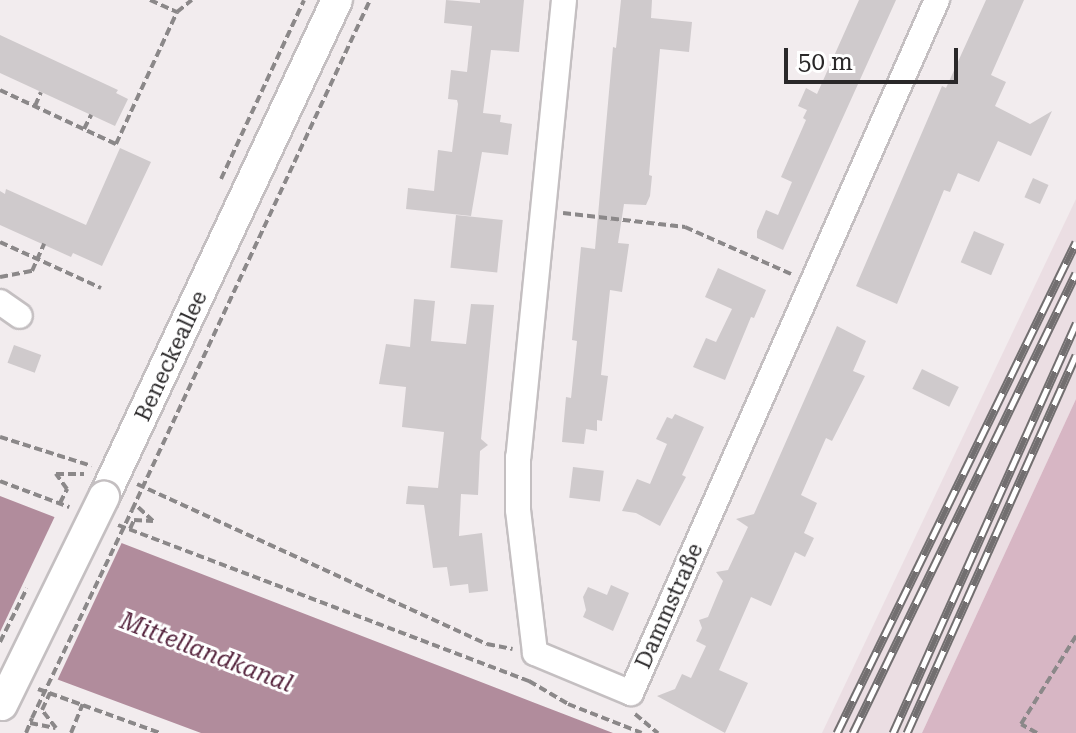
<!DOCTYPE html>
<meta charset="utf-8">
<style>
body{margin:0}
#map{position:relative;width:1076px;height:733px;overflow:hidden;background:#f2ecee;font-family:"Roboto Serif",serif}
div>[style]{position:absolute}
.built>*{inset:0;background:#ebdee3}
.green>*{inset:0;background:#d7b6c4}
.water>*{inset:0;background:#b18c9c}
.pier>*{inset:0;background:#f2ecee}
.building>*{inset:0;background:#cfcacc;transform-origin:0 0}
.path>*{height:4px;margin-top:-2px;transform-origin:0;background:repeating-linear-gradient(90deg,#8b8889 0 8px,transparent 0 12px)}
.roads{filter:drop-shadow(2px 0 #c4bfc1) drop-shadow(-2px 0 #c4bfc1) drop-shadow(0 2px #c4bfc1) drop-shadow(0 -2px #c4bfc1)}
.minor>*{height:24px;margin:-12px;padding:0 12px;transform-origin:12px;border-radius:12px;background:#fff}
.tertiary>*{height:30px;margin:-15px;padding:0 15px;transform-origin:15px;border-radius:15px;background:#fff}
.rail>*{height:9px;margin-top:-4.5px;transform-origin:0;background:repeating-linear-gradient(90deg,#fff 0 18px,#726f70 0 36px);box-sizing:border-box;border-block:2px solid #726f70}
.path-bridge>*{height:4px;margin-top:-2px;transform-origin:0;background:repeating-linear-gradient(90deg,#8b8889 0 8px,transparent 0 12px)}
.bridges{filter:drop-shadow(2px 0 #c4bfc1) drop-shadow(-2px 0 #c4bfc1) drop-shadow(0 2px #c4bfc1) drop-shadow(0 -2px #c4bfc1)}
.tertiary-bridge>*{height:30px;margin:-15px;padding:0 15px;transform-origin:15px;border-radius:15px;background:#fff}
span{translate:-50% -50%;white-space:nowrap;text-align:center;line-height:1.15;-webkit-text-stroke:6px #fff;paint-order:stroke}
.street-label{font-size:22px;color:#2a2829}
.water-label{font-size:24px;color:#56253e;font-style:italic}
.scale{position:absolute;left:784px;top:48px;width:174px;height:36px;box-sizing:border-box;border:4px solid #2a2829;border-top:0;padding-left:10px;font-size:24px;line-height:28px;white-space:nowrap;color:#2a2829;-webkit-text-stroke:6px #fff;paint-order:stroke}
</style>
<div id="map">
<div class="built">
<div style="clip-path:polygon(1076px 199px,1076px 399px,922px 733px,822px 733px)"></div>
</div>
<div class="green">
<div style="clip-path:polygon(1076px 399px,1076px 733px,922px 733px)"></div>
</div>
<div class="water">
<div style="clip-path:polygon(0 496px,535px 703px,613px 733px,201px 733px,0 658px)"></div>
</div>
<div class="pier">
<div style="clip-path:polygon(56px 514px,123px 540px,56px 683px,0 662px,0 632px)"></div>
</div>
<div class="building">
<div style="clip-path:polygon(446px 0,480px 3px,480px 0,524px 0,519px 52px,491px 50px,483px 113px,501px 115px,500px 122px,512px 124px,508px 155px,482px 152px,471px 216px,406px 209px,408px 188px,434px 191px,438px 150px,452px 152px,458px 104px,457px 100px,448px 99px,451px 70px,467px 72px,472px 26px,444px 23px)"></div>
<div style="clip-path:polygon(621px 0,652px 0,651px 18px,692px 22px,689px 52px,660px 49px,649px 175px,652px 176px,650px 196px,646px 205px,624px 204px,618px 243px,629px 244px,622px 292px,610px 290px,601px 375px,608px 376px,602px 421px,597px 420px,597px 431px,586px 429px,584px 444px,562px 442px,566px 397px,571px 398px,577px 341px,572px 340px,581px 247px,595px 249px,613px 47px,616px 48px)"></div>
<div style="clip-path:polygon(859px 0,896px 0,783px 250px,757px 238px,757px 231px,766px 210px,778px 215px,792px 182px,781px 177px,806px 120px,803px 118px,807px 110px,798px 106px,806px 88px,817px 94px)"></div>
<div style="clip-path:polygon(986px 0,1024px 0,991px 75px,1006px 82px,995px 106px,1030px 124px,1052px 111px,1031px 156px,998px 141px,979px 182px,958px 173px,950px 192px,944px 190px,897px 304px,856px 286px,942px 86px,946px 88px)"></div>
<div style="clip-path:polygon(0 35px,118px 90px,116px 93px,128px 99px,115px 126px,0 73px)"></div>
<div style="clip-path:polygon(120px 148px,151px 162px,102px 266px,73px 253px,71px 257px,0 225px,0 191px,5px 194px,6px 189px,86px 225px)"></div>
<div style="left:1033px;top:178px;width:17px;height:21px;rotate:24deg"></div>
<div style="left:456px;top:215px;width:47px;height:53px;rotate:6deg"></div>
<div style="left:974px;top:231px;width:33px;height:34px;rotate:23deg"></div>
<div style="clip-path:polygon(718px 268px,766px 290px,754px 318px,751px 317px,725px 380px,693px 367px,706px 338px,716px 342px,732px 309px,705px 297px)"></div>
<div style="clip-path:polygon(414px 299px,435px 301px,431px 341px,466px 344px,471px 304px,494px 305px,481px 439px,488px 445px,480px 451px,478px 495px,461px 494px,459px 536px,482px 533px,488px 591px,469px 593px,468px 584px,450px 586px,447px 567px,433px 568px,424px 505px,406px 504px,408px 486px,438px 488px,444px 432px,402px 427px,406px 387px,379px 384px,386px 344px,410px 347px)"></div>
<div style="clip-path:polygon(837px 326px,866px 341px,853px 371px,865px 376px,832px 441px,826px 438px,801px 495px,817px 503px,804px 533px,814px 538px,805px 557px,795px 552px,771px 606px,751px 597px,719px 670px,748px 683px,725px 733px,657px 696px,675px 689px,682px 674px,691px 678px,706px 646px,696px 641px,702px 628px,699px 620px,708px 617px,723px 581px,716px 572px,728px 570px,748px 527px,736px 519px,754px 514px)"></div>
<div style="left:14px;top:345px;width:29px;height:19px;rotate:20deg"></div>
<div style="left:922px;top:369px;width:41px;height:22px;rotate:26deg"></div>
<div style="clip-path:polygon(675px 414px,704px 427px,682px 475px,686px 477px,660px 526px,636px 513px,622px 511px,637px 479px,650px 484px,667px 444px,656px 439px,667px 417px,672px 419px)"></div>
<div style="left:573px;top:467px;width:31px;height:31px;rotate:7deg"></div>
<div style="clip-path:polygon(611px 585px,629px 593px,613px 631px,583px 617px,586px 610px,583px 597px,588px 587px,607px 595px)"></div>
</div>
<div class="path">
<div style="left:150px;top:0;width:30px;rotate:24deg"></div>
<div style="left:0;top:90px;width:128px;rotate:25deg"></div>
<div style="left:116px;top:144px;width:145px;rotate:-65.2deg"></div>
<div style="left:177px;top:12px;width:19px;rotate:-39deg"></div>
<div style="left:35px;top:106px;width:15px;rotate:-67deg"></div>
<div style="left:84px;top:129px;width:16px;rotate:-63deg"></div>
<div style="left:221px;top:179px;width:197px;rotate:-65.1deg"></div>
<div style="left:563px;top:213px;width:123px;rotate:6.5deg"></div>
<div style="left:685px;top:227px;width:116px;rotate:23.9deg"></div>
<div style="left:0;top:242px;width:111px;rotate:24.5deg"></div>
<div style="left:0;top:277px;width:33px;rotate:-11deg"></div>
<div style="left:32px;top:271px;width:30px;rotate:-66deg"></div>
<div style="left:0;top:437px;width:96px;rotate:17.5deg"></div>
<div style="left:0;top:481px;width:74px;rotate:20.6deg"></div>
<div style="left:137px;top:484px;width:385px;rotate:24.6deg"></div>
<div style="left:487px;top:644px;width:26px;rotate:11deg"></div>
<div style="left:60px;top:503px;width:16px;rotate:-63deg"></div>
<div style="left:67px;top:489px;width:19px;rotate:-126deg"></div>
<div style="left:56px;top:474px;width:28px"></div>
<div style="left:132px;top:510px;width:563px;rotate:-64.98deg"></div>
<div style="left:118px;top:525px;width:440px;rotate:20.8deg"></div>
<div style="left:529px;top:681px;width:45px;rotate:30.5deg"></div>
<div style="left:568px;top:704px;width:79px;rotate:21.4deg"></div>
<div style="left:130px;top:529px;width:10px;rotate:-66deg"></div>
<div style="left:134px;top:520px;width:19px;rotate:3deg"></div>
<div style="left:153px;top:521px;width:25px;rotate:-137deg"></div>
<div style="left:38px;top:689px;width:130px;rotate:19.8deg"></div>
<div style="left:635px;top:714px;width:30px;rotate:40deg"></div>
<div style="left:30px;top:723px;width:26px;rotate:11deg"></div>
<div style="left:56px;top:728px;width:23px;rotate:-128deg"></div>
<div style="left:42px;top:710px;width:19px;rotate:-65deg"></div>
<div style="left:26px;top:733px;width:16px;rotate:-68deg"></div>
<div style="left:71px;top:733px;width:31px;rotate:-68deg"></div>
<div style="left:1037px;top:733px;width:18px;rotate:-151deg"></div>
<div style="left:1021px;top:724px;width:104px;rotate:-58deg"></div>
</div>
<div class="roads">
<div class="minor">
<div style="left:564px;top:0;width:459px;rotate:95.7deg"></div>
<div style="left:518px;top:457px;width:53px;rotate:90deg"></div>
<div style="left:518px;top:510px;width:144px;rotate:83.2deg"></div>
<div style="left:535px;top:653px;width:104px;rotate:22.6deg"></div>
<div style="left:631px;top:693px;width:758px;rotate:-66.18deg"></div>
<div style="left:0;top:302px;width:24px;rotate:35deg"></div>
</div>
<div class="tertiary">
<div style="left:104px;top:497px;width:549px;rotate:-64.88deg"></div>
</div>
</div>
<div class="rail">
<div style="left:837px;top:733px;width:546px;rotate:-64.04deg"></div>
<div style="left:853px;top:733px;width:511px;rotate:-64.14deg"></div>
<div style="left:893px;top:733px;width:449px;rotate:-65.9deg"></div>
<div style="left:907px;top:733px;width:414px;rotate:-65.9deg"></div>
</div>
<div class="path-bridge">
<div style="left:0;top:642px;width:60px;rotate:-63.4deg"></div>
<div style="left:32px;top:718px;width:231px;rotate:-64.3deg"></div>
</div>
<div class="bridges">
<div class="tertiary-bridge">
<div style="left:2px;top:705px;width:232px;rotate:-63.9deg"></div>
</div>
</div>
<div class="street-label">
<span style="left:171px;top:356px;rotate:-65deg">Beneckeallee</span>
<span style="left:669px;top:606px;rotate:-66deg">Dammstraße</span>
</div>
<div class="water-label">
<span style="left:206px;top:653px;rotate:21deg">Mittellandkanal</span>
</div>
<div class="scale">50 m</div>
</div>
